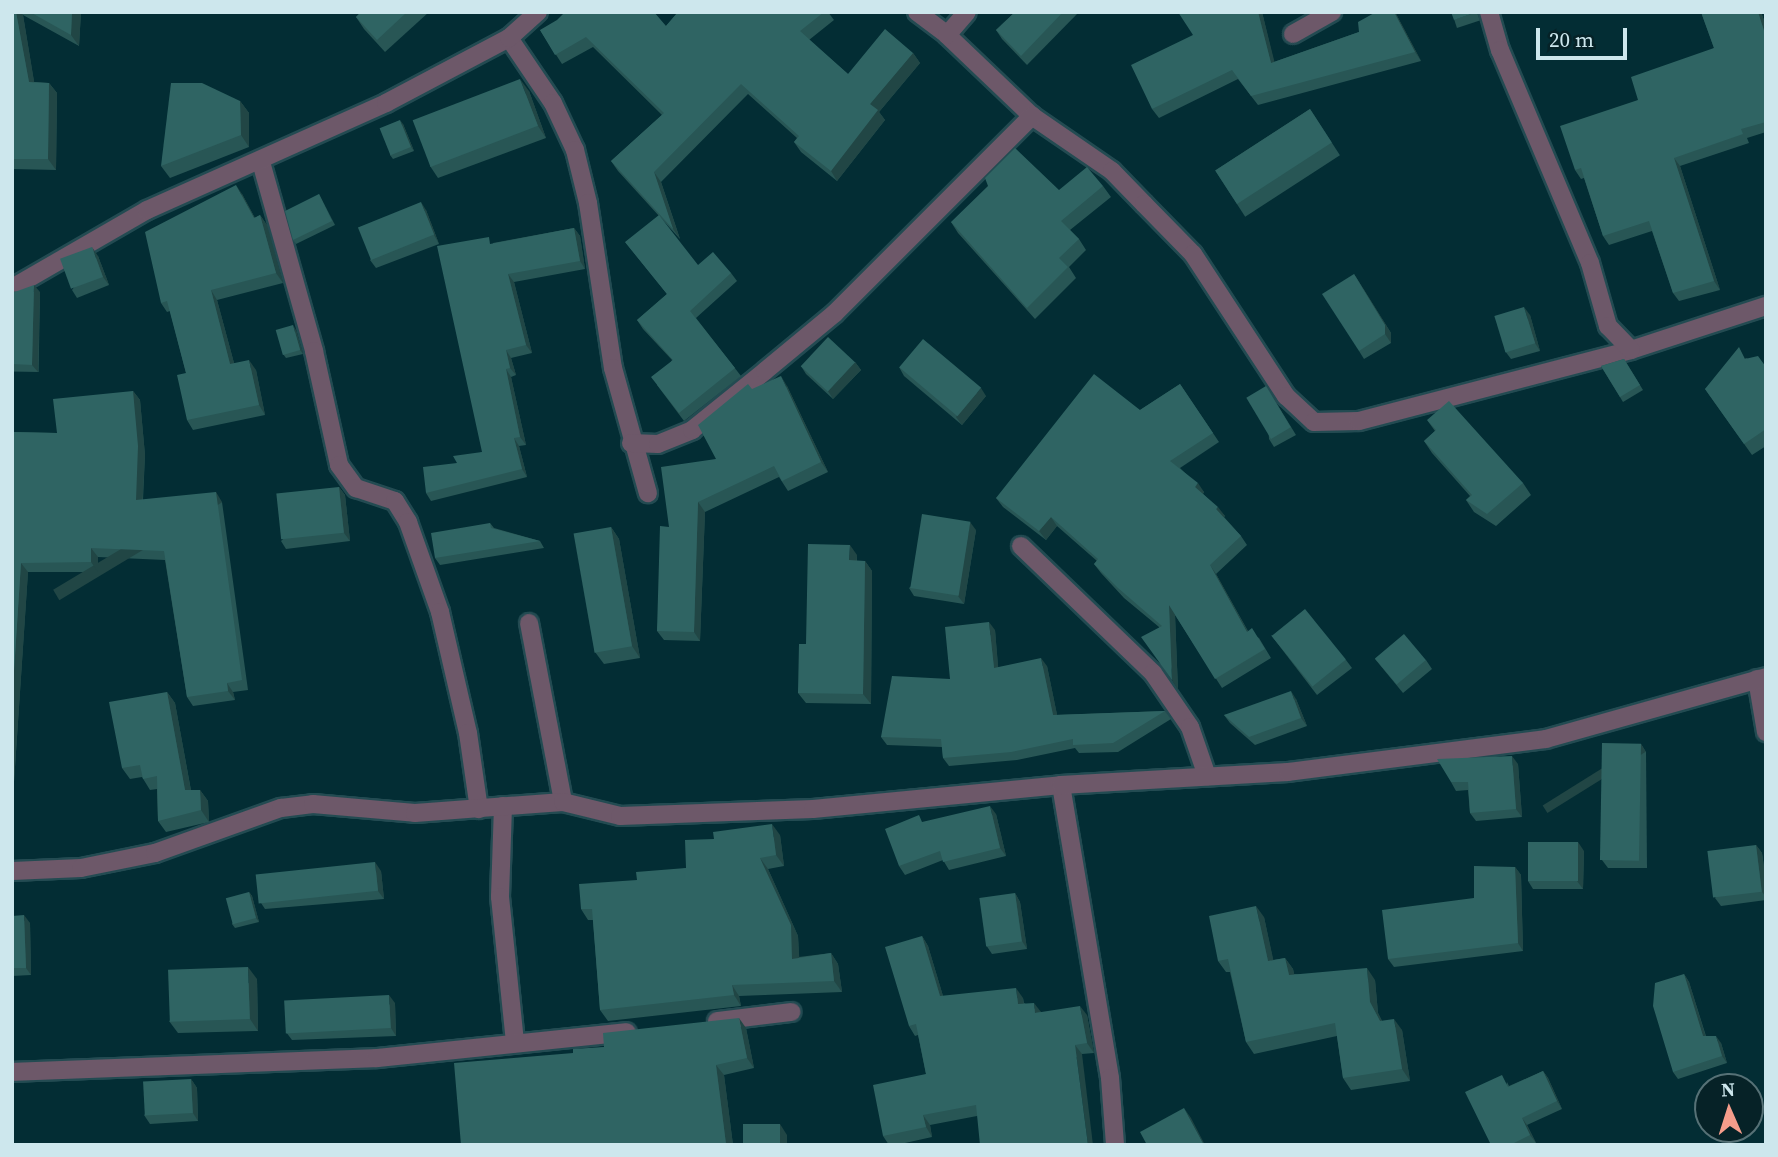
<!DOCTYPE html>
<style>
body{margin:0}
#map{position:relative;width:1778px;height:1157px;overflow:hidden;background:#032d34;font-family:"Source Serif 4",serif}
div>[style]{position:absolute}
.roads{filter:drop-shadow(2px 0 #234b52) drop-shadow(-2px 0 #234b52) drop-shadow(0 2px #234b52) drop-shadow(0 -2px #234b52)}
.minor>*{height:18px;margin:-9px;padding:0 9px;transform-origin:9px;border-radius:9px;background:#6d5869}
.wall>*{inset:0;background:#285655;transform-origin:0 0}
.shaded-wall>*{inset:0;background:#214645;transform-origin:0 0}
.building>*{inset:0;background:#2f6463;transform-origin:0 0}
span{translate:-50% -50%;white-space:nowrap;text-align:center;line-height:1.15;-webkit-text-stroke:6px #062227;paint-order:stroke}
.frame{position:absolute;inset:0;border:14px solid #cde7ed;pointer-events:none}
.north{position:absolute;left:1694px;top:1073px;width:70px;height:70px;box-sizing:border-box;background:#062227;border:2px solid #567176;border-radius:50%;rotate:357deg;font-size:19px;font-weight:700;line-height:28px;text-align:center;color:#cde7ed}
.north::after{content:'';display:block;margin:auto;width:24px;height:32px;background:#f49d8b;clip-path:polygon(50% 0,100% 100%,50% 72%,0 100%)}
.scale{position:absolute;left:1536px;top:28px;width:91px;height:32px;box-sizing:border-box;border:4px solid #cde7ed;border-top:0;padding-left:9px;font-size:21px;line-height:24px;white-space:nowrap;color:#cde7ed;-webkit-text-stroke:5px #062227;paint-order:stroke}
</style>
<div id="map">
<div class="roads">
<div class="minor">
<div style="left:917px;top:12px;width:38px;rotate:37deg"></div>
<div style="left:947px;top:35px;width:117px;rotate:43.6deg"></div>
<div style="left:1032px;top:116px;width:97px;rotate:34.5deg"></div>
<div style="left:1112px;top:171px;width:46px;rotate:45.9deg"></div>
<div style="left:1144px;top:204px;width:70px;rotate:45.6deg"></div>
<div style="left:1193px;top:254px;width:170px;rotate:56.8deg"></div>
<div style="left:1286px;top:396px;width:38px;rotate:43deg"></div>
<div style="left:1314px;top:422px;width:45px;rotate:-1.3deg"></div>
<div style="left:1359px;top:421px;width:281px;rotate:-14.6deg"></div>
<div style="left:1631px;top:350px;width:142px;rotate:-18.1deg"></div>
<div style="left:1489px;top:12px;width:40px;rotate:74deg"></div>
<div style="left:1500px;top:50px;width:231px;rotate:67.1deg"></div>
<div style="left:1590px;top:263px;width:66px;rotate:74.1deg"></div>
<div style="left:1608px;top:326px;width:33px;rotate:46deg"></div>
<div style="left:1293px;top:34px;width:45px;rotate:-29.4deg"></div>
<div style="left:947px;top:35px;width:30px;rotate:-49deg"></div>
<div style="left:509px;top:38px;width:78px;rotate:55.9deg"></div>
<div style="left:553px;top:103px;width:52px;rotate:64.9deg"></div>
<div style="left:575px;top:150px;width:55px;rotate:76.2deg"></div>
<div style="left:588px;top:203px;width:167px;rotate:81.4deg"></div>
<div style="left:613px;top:368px;width:130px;rotate:74.4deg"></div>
<div style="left:261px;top:162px;width:196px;rotate:74.3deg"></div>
<div style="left:314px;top:351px;width:117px;rotate:77.6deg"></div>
<div style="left:339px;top:465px;width:29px;rotate:54deg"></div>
<div style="left:356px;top:488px;width:41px;rotate:18.4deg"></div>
<div style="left:395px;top:501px;width:25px;rotate:58deg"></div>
<div style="left:408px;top:522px;width:96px;rotate:70.4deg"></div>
<div style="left:440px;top:612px;width:124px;rotate:77deg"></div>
<div style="left:468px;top:733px;width:77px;rotate:81.8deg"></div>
<div style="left:12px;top:288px;width:156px;rotate:-30deg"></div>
<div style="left:147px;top:210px;width:262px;rotate:-24.1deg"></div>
<div style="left:386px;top:103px;width:139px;rotate:-27.9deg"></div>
<div style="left:509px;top:38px;width:39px;rotate:-42deg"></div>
<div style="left:631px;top:443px;width:27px;rotate:2deg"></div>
<div style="left:658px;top:444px;width:37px;rotate:-22deg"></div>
<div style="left:692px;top:430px;width:94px;rotate:-38.9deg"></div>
<div style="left:765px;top:371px;width:91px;rotate:-39.6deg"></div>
<div style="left:835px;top:313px;width:279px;rotate:-45deg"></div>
<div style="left:1021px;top:546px;width:183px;rotate:43.9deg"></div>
<div style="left:1153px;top:673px;width:65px;rotate:55.6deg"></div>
<div style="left:1190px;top:727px;width:52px;rotate:70.9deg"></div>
<div style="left:529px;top:623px;width:182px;rotate:79.2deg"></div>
<div style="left:1757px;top:679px;width:54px;rotate:80.4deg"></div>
<div style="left:1061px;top:785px;width:297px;rotate:80.5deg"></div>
<div style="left:1110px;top:1078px;width:67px;rotate:85.7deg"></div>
<div style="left:503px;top:806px;width:91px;rotate:91.9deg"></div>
<div style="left:500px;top:897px;width:147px;rotate:84.1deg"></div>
<div style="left:12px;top:871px;width:69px;rotate:-2.5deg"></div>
<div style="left:81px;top:868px;width:76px;rotate:-11.5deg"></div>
<div style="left:155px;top:853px;width:134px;rotate:-19.7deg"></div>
<div style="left:281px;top:808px;width:32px;rotate:-7deg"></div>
<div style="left:313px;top:804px;width:102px;rotate:5deg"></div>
<div style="left:415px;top:813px;width:148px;rotate:-4.3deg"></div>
<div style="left:563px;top:802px;width:59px;rotate:13.8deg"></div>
<div style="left:620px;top:816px;width:193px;rotate:-2.1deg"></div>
<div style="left:813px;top:809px;width:249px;rotate:-5.5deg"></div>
<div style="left:1061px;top:785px;width:227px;rotate:-3.3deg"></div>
<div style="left:1288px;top:772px;width:260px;rotate:-7.3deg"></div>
<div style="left:1546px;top:739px;width:229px;rotate:-15.7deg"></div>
<div style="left:717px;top:1021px;width:75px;rotate:-6.9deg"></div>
<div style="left:12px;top:1072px;width:365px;rotate:-2.2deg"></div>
<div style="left:377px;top:1058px;width:251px;rotate:-5.9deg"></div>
</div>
</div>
<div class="wall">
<div style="clip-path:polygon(12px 12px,81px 12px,79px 46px,23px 15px,34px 82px,49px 83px,57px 93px,56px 170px,12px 169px)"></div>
<div style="clip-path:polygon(361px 12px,429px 12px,385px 52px,364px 29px,356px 17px)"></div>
<div style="clip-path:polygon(678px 12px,828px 12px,834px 20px,809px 40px,848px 74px,913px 53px,920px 63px,879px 112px,885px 120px,837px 181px,801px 152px,794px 142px,797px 138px,748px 94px,661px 182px,680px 239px,618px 171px,611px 161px,662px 115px,593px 47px,562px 64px,540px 30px,666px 26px)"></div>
<div style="clip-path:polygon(1015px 12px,1079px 12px,1027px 65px,1002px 39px,996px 30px)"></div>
<div style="clip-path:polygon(1262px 12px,1274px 62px,1359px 32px,1395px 12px,1421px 61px,1258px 105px,1238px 79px,1159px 118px,1152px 109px,1193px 35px)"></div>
<div style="left:1477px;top:12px;width:9px;height:24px;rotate:72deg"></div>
<div style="clip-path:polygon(1701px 12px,1761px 12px,1766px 26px,1766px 132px,1747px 138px,1749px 143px,1680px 166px,1720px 290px,1679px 301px,1673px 293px,1652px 231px,1609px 245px,1603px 236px,1584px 178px,1581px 179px,1575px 170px,1638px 100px,1714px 48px)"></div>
<div style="clip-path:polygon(529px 91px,546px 138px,438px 178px,430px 166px)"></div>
<div style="clip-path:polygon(240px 101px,249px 113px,249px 147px,170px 178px,161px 166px)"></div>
<div style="left:1310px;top:109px;width:55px;height:113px;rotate:57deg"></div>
<div style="clip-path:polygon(403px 124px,414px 151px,393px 159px,390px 155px)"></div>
<div style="clip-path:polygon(1103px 186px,1111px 197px,1070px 230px,1079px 239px,1086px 250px,1069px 267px,1076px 278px,1035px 319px,958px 233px,951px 222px,1059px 190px)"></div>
<div style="clip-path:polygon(242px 194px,255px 218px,260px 215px,267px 225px,283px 283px,217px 300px,234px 363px,256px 370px,265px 415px,193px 430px,187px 420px,186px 373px,170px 311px,167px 312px,161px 303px)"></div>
<div style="clip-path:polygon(319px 194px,335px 225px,296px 244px,293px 240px)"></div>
<div style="clip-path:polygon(426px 210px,439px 244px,376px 268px,370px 260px)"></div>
<div style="clip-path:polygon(574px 228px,580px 236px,585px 269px,514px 282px,532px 353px,511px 358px,516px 375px,511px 377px,526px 445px,519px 446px,527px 477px,431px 501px,426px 493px,457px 463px,482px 452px,493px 243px)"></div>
<div style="clip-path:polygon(625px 242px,698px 265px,731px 273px,737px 281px,696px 318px,741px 376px,684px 421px,657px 385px,672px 360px,643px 329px,637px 320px,667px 294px)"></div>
<div style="clip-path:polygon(98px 256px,109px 285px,77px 298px,72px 290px)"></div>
<div style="clip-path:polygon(1354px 274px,1391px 333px,1391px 343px,1364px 359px,1359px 351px)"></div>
<div style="left:40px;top:292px;width:80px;height:28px;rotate:91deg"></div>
<div style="clip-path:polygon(1530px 315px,1540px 351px,1511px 359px,1505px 351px)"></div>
<div style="clip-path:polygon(296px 330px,303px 354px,286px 358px,283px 354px)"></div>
<div style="clip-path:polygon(1746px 358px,1766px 367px,1766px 446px,1752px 455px,1705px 389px)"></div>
<div style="clip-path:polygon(1624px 359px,1643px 390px,1623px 402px,1601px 366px)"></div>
<div style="clip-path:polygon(855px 362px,861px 370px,833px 399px,806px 374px,801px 366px)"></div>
<div style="clip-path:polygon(899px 367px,986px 396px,962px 425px,904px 376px)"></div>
<div style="clip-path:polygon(1180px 384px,1219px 442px,1180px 468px,1204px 492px,1203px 494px,1225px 516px,1224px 517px,1241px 536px,1247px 545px,1216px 574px,1248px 631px,1259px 638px,1271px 658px,1222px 688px,1175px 615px,1178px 690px,1159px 627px,1124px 598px,1101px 573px,1094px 564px,1097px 561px,1057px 526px,1046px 540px,1003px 507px,996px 498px,1140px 410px)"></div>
<div style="clip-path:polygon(787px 386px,828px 472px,788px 491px,779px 477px,705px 512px,700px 641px,664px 640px,657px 631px,669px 527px,716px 459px)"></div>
<div style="clip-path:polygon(1266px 386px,1296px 435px,1274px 447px,1269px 439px)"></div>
<div style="clip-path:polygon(133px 391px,140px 400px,145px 455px,143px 500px,222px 502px,248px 690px,233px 692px,235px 700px,193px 706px,187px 697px,165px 560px,98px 557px,98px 572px,28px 572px,12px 812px,12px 432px,57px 433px)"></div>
<div style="clip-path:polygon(1427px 420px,1523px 483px,1531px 495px,1496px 526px,1474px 512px,1466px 500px,1470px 496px,1432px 453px,1424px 441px,1435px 431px)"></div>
<div style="clip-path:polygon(339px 487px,345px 495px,350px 541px,286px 549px,281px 541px)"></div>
<div style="clip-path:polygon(490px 523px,494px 528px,540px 541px,544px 548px,440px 565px,435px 558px)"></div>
<div style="clip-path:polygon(611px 527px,619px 539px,640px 658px,604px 664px,595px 652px)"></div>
<div style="clip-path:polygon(976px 530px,964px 604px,914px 596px,909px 588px)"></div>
<div style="clip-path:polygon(857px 555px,857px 561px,865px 561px,872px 571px,871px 704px,806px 703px,798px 693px,806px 644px)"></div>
<div style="clip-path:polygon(995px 630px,998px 667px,1047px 666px,1057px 715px,1165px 711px,1171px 719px,1118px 752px,1079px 753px,1075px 748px,1017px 760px,949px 766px,943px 758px,942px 747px,887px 745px,881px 737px,950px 679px)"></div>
<div style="clip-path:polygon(1271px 635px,1346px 660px,1352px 668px,1317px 695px)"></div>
<div style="clip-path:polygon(1375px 659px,1426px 660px,1432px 669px,1403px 693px)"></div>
<div style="clip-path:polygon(167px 692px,175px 703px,191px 790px,200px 790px,208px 801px,209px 822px,166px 832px,158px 821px,157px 789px,150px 790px,142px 777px,130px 779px,122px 768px)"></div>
<div style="clip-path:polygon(1296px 699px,1307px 726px,1255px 745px,1230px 723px,1224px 715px)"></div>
<div style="clip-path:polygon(1641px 744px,1646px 752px,1647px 868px,1608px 868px,1602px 860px)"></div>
<div style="clip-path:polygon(1518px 764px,1522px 817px,1476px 821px,1470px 813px,1468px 790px,1456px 791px,1451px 782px)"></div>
<div style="clip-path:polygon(996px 814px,1006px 856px,949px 870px,943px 860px,905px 875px,899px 866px,924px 822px)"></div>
<div style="clip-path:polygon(780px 835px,784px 866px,768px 869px,798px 936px,799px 957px,831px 953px,838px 964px,842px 992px,739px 996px,741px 1006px,608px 1021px,600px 1010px,593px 920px,588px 920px,581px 909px,637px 880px,686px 868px)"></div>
<div style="clip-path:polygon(1756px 845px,1762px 853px,1766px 882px,1766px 900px,1721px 906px,1715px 898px)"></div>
<div style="clip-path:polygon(1584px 851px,1583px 889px,1533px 889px,1528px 881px)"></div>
<div style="clip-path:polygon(1515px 867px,1521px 875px,1523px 951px,1394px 967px,1388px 959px,1474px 898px)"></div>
<div style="clip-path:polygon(381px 871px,384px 899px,265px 909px,259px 900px)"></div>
<div style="clip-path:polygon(249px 892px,252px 896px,259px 922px,235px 928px,232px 924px)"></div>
<div style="clip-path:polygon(1015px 893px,1020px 902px,1027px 949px,992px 954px,986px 945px)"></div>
<div style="clip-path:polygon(12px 916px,30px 923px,31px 975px,12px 976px)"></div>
<div style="clip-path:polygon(1264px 917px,1273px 960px,1285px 958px,1293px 969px,1294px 974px,1375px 980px,1378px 1013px,1382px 1021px,1402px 1030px,1410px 1081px,1351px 1090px,1343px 1078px,1337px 1036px,1254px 1054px,1246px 1042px,1230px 972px,1226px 972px,1218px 961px)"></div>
<div style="clip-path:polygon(922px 936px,928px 946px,943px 996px,1023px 998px,1024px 1003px,1041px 1012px,1087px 1015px,1094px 1053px,1082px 1054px,977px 1116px,930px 1125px,932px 1137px,896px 1145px,889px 1145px,883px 1136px,926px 1074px,918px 1035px,915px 1036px,909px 1026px)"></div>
<div style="clip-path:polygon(1684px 974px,1689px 982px,1706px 1036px,1721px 1043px,1727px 1063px,1678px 1079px,1673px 1072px)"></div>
<div style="clip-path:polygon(257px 979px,258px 1031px,178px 1033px,169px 1021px)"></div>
<div style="clip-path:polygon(395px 1003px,396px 1036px,292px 1040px,286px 1032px)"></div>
<div style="clip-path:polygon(746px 1028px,754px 1068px,724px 1075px,733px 1145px,461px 1145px,573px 1053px,604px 1047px)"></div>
<div style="clip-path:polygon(1543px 1071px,1548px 1078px,1562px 1109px,1527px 1125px,1536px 1143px,1531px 1145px,1491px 1145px,1507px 1082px,1509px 1086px)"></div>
<div style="clip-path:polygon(191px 1079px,197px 1088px,198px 1121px,150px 1124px,144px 1115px)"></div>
</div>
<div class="shaded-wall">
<div style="clip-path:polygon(16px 12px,21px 12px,23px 15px,36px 93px,29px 82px)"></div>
<div style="clip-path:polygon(72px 12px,81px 12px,79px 46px,71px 35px)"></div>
<div style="clip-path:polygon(1258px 12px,1262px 12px,1277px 72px,1271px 63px)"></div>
<div style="clip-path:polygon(1394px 12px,1395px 12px,1421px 61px,1415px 52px)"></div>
<div style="clip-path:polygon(1758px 12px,1761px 12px,1766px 26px,1766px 37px)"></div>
<div style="clip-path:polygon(913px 53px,920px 63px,879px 112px,885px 120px,837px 181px,831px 171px,870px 104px)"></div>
<div style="clip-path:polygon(520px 79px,529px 91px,546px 138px,538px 126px)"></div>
<div style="clip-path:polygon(49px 83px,57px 93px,56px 170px,48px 159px)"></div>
<div style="clip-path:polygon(240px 101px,249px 113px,249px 147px,241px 135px)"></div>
<div style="clip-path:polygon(400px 120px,403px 124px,414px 151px,411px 147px)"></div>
<div style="clip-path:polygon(1674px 158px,1680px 166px,1720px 290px,1714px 281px)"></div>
<div style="clip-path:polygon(654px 172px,661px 182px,680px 239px,673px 229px)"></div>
<div style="clip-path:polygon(236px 185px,242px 194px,260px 228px,254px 218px)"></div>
<div style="clip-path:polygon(421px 202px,426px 210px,439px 244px,434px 235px)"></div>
<div style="clip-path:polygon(260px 215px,267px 225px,283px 283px,276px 273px)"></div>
<div style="clip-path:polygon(574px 228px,580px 236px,585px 269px,580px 261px)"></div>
<div style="clip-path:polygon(92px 247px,98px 256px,109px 285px,103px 277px)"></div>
<div style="clip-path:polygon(508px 274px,514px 282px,532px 353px,526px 345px)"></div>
<div style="clip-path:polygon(1354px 274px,1391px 333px,1391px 343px,1385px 334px)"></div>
<div style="clip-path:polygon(34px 285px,40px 292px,38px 372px,32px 365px)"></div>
<div style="clip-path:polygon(211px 290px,217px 300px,237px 374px,230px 364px)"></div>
<div style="clip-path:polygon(1524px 307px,1530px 315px,1540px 351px,1535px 343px)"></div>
<div style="clip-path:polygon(293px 325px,296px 330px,303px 354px,300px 350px)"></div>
<div style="clip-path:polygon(506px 350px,511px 358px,516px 375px,510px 368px)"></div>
<div style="clip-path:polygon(249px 360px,256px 370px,265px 415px,259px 405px)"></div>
<div style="clip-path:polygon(855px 362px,861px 370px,833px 399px,828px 391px)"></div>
<div style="clip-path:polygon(506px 369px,511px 377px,526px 445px,520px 437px)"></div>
<div style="clip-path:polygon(781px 376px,787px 386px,828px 472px,821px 462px)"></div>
<div style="clip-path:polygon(981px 388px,986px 396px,962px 425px,956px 417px)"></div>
<div style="clip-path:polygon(133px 391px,140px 400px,145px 455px,142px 510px,136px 500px)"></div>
<div style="clip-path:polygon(514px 438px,519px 446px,527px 477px,522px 469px)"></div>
<div style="clip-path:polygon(1198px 483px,1204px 492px,1201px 496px,1195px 487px)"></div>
<div style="clip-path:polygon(339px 487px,345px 495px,350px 541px,344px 533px)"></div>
<div style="left:216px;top:492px;width:12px;height:190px;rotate:59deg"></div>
<div style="clip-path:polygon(698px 502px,705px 512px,700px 641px,694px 632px)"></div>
<div style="clip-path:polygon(1218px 507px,1225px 516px,1222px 518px,1216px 509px)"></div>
<div style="clip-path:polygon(1051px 517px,1057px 526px,1046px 540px,1039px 531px)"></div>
<div style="clip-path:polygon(970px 522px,976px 530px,964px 604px,958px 596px)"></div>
<div style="clip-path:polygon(611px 527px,619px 539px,640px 658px,632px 646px)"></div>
<div style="clip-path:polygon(850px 545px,857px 555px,856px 571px,849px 560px)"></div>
<div style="clip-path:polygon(91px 548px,98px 557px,98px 572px,91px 562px)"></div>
<div style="clip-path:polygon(865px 561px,872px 571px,871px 704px,863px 694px)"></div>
<div style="clip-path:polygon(21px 563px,28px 572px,12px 812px,12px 702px)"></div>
<div style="clip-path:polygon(1210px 565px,1216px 574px,1253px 641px,1247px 632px)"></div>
<div style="clip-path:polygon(1169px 605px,1175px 614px,1178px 690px,1172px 680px)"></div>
<div style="clip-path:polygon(989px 622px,995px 630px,999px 676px,994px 668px)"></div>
<div style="clip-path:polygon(1041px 658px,1047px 666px,1059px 724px,1053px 715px)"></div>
<div style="clip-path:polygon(227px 683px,233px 692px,235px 700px,228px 691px)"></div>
<div style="clip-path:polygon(1291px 691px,1296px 699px,1307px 726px,1301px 718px)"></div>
<div style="clip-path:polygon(167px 692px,175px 703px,193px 802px,185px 790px)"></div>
<div style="left:1641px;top:744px;width:9px;height:116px;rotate:58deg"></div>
<div style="clip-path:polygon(1512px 756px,1518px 764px,1522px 817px,1516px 809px)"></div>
<div style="clip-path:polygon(200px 790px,208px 801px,209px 822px,201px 810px)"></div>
<div style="clip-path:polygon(990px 806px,996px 814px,1006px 856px,1000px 848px)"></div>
<div style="clip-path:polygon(772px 824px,780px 835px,784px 866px,776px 855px)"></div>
<div style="clip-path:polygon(1578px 842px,1584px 851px,1583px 889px,1577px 881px)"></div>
<div style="clip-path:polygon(1756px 845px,1762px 853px,1766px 882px,1766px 897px,1762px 892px)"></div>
<div style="clip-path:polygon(760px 858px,768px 869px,798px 936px,800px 970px,792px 959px)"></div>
<div style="clip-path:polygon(375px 862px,381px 871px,384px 899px,378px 891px)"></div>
<div style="clip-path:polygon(1515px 867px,1521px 875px,1523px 951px,1518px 943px)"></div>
<div style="clip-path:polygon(249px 892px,252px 896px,259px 922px,256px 918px)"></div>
<div style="clip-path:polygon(1015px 893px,1020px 902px,1027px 949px,1022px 941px)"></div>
<div style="clip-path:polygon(1256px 906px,1264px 917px,1276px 972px,1268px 961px)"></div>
<div style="clip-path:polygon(24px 915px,30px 923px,31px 975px,26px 968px)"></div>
<div style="clip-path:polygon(922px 936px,928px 946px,946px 1006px,940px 996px)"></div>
<div style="clip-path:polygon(831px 953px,838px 964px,842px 992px,834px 981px)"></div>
<div style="clip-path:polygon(1285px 958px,1293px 969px,1297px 986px,1289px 975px)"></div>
<div style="clip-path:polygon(248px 967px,257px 979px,258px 1031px,250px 1019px)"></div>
<div style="clip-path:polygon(1367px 968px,1375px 980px,1378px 1013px,1388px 1033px,1380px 1021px,1370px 1002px)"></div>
<div style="clip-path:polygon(1684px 974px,1689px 982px,1708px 1044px,1703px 1036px)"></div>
<div style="clip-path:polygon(732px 985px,739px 996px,741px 1006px,734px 995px)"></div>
<div style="clip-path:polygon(1016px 988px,1023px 998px,1025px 1014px,1018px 1004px)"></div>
<div style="clip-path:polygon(389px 995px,395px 1003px,396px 1036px,391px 1028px)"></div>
<div style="clip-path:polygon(1034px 1003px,1041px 1012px,1035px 1013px)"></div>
<div style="clip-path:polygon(1080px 1006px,1087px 1015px,1094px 1053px,1087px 1043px)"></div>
<div style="clip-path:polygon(739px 1018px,746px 1028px,754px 1068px,747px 1058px)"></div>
<div style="clip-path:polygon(1394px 1019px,1402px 1030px,1410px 1081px,1402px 1069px)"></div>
<div style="clip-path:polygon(1716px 1036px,1721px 1043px,1727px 1063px,1722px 1056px)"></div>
<div style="clip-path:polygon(1075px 1045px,1082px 1054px,1093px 1145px,1088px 1145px)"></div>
<div style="clip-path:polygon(716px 1065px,724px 1075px,733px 1145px,727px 1145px,726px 1144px)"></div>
<div style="clip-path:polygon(1543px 1071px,1548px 1078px,1562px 1109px,1557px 1101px)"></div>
<div style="clip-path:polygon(191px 1079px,197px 1088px,198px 1121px,193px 1113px)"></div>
<div style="clip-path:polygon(1184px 1108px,1191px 1118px,1205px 1145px,1204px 1145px)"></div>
<div style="clip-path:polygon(923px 1115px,930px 1125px,932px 1137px,926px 1127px)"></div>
<div style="clip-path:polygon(1522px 1118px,1527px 1125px,1536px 1143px,1530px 1135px)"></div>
<div style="clip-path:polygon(780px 1124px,787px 1135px,787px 1145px,780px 1145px)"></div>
</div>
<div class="building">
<div style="clip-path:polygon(12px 12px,16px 12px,29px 82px,49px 83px,48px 159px,12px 159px)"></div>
<div style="clip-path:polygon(30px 12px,72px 12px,71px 35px)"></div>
<div style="clip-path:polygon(361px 12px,407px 12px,377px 40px,356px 17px)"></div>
<div style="clip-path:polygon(565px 12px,654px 12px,666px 26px,678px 12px,824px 12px,800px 31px,848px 74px,885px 29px,913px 53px,870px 104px,878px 110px,831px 171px,794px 142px,799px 136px,741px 84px,654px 172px,673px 229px,611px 161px,664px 113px,586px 37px,555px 55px,540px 30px,557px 20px)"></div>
<div style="clip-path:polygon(1015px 12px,1063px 12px,1021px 56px,996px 30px)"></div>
<div style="clip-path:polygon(1178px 12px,1258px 12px,1271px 63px,1359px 32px,1358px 22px,1376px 12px,1394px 12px,1415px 52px,1251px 96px,1232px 70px,1152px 109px,1131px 65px,1193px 35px)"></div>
<div style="clip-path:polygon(1451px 12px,1474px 12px,1474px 13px,1454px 20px)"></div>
<div style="clip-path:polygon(1701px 12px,1758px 12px,1766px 37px,1766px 122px,1741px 129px,1743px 134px,1674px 158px,1714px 281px,1673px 293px,1649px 221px,1603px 236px,1581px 168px,1575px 170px,1560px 126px,1638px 100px,1631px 77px,1714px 48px)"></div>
<div style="left:520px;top:79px;width:50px;height:115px;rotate:69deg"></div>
<div style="clip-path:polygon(171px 83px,202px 83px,240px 101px,241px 135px,161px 166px)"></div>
<div style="left:1310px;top:109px;width:40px;height:113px;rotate:57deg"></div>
<div style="left:400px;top:120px;width:29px;height:22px;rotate:68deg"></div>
<div style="clip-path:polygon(1015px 148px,1059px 190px,1087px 167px,1103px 186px,1061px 221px,1079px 239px,1059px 258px,1068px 267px,1027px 308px,951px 222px,988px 186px,985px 178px)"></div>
<div style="clip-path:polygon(236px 185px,254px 218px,260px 215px,276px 273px,211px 290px,230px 364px,249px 360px,259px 405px,187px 420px,177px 375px,186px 373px,167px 301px,161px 303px,145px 232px)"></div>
<div style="clip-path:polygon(319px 194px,332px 221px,293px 240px,285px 211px)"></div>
<div style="left:421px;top:202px;width:35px;height:68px;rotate:68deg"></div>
<div style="clip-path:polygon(659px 215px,698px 265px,713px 252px,731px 273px,690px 311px,735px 368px,679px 413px,651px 377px,673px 360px,637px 320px,667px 294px,625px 242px)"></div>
<div style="clip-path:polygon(574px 228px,580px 261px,508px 274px,526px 345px,506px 350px,510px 368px,506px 369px,520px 437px,514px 438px,522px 469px,426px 493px,423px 467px,457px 463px,453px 456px,482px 452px,437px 246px,489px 237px,490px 244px)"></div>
<div style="left:92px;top:247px;width:32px;height:34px;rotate:70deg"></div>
<div style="clip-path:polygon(1354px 274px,1385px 325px,1385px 334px,1359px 351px,1322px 294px)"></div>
<div style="clip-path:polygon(34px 285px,32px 365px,12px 364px,12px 293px)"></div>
<div style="left:1524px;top:307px;width:38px;height:31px;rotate:73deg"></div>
<div style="left:293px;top:325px;width:26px;height:18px;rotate:74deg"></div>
<div style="left:828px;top:337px;width:37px;height:40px;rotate:43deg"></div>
<div style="left:923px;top:339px;width:76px;height:37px;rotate:40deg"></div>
<div style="clip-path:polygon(1739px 347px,1745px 359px,1758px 356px,1766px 367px,1766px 429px,1744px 444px,1705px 389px)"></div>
<div style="clip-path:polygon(1624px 359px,1640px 385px,1620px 397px,1601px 366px)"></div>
<div style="clip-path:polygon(1094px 374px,1140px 410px,1180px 384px,1213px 433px,1170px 461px,1198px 483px,1195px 487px,1218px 507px,1216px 509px,1241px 536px,1210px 565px,1247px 632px,1252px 628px,1265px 649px,1215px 679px,1169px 605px,1172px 680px,1141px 637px,1162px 626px,1118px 588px,1094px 564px,1098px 559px,1051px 517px,1039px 531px,996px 498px)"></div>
<div style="clip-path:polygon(781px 376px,821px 462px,782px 481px,774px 466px,698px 502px,694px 632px,657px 631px,660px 526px,669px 527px,661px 467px,716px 459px,698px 425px,748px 384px,752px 389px)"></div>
<div style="left:1266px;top:386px;width:48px;height:23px;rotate:59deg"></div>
<div style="clip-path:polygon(133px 391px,138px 446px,136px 500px,216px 492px,242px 680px,227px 683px,228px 691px,187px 697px,164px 551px,91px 548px,91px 562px,21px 563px,12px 702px,12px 432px,57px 433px,53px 399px)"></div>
<div style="clip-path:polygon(1449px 401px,1523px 483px,1487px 514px,1466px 500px,1472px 495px,1424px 441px,1436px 430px,1427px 420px)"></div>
<div style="left:339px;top:487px;width:46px;height:63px;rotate:84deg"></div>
<div style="left:922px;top:514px;width:49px;height:75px;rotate:9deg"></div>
<div style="clip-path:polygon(490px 523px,491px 528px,540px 541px,435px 558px,431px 533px)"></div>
<div style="left:611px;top:527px;width:121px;height:38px;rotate:80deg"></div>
<div style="clip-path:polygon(808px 544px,850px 545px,849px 560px,865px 561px,863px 694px,798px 693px,799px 644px,806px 644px)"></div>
<div style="left:1305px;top:609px;width:65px;height:43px;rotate:51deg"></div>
<div style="clip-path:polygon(989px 622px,994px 668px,1041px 658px,1053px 715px,1165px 711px,1113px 743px,1073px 745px,1073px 739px,1011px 752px,943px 758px,941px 739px,881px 737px,892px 676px,950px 679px,945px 627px)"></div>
<div style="left:1404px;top:634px;width:34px;height:38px;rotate:50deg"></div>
<div style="clip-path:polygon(1291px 691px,1301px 718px,1249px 737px,1224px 715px)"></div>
<div style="clip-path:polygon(167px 692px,185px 790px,200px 790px,201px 810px,158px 821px,157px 776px,143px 779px,140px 765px,122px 768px,109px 702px)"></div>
<div style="left:1602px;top:743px;width:39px;height:117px;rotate:1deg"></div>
<div style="clip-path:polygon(1512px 756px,1516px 809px,1470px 813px,1468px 782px,1451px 782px,1437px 759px)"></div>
<div style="clip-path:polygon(990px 806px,1000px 848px,943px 862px,940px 851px,899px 866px,885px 829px,919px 815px,922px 822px)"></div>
<div style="clip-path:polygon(772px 824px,776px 855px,760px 858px,791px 925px,792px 959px,831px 953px,834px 981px,732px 985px,734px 995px,600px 1010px,592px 909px,581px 909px,579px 884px,637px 880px,636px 872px,686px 868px,685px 840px,714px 839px,713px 832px)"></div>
<div style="left:1528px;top:842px;width:50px;height:39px"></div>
<div style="left:1756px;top:845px;width:47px;height:49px;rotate:83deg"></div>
<div style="left:375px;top:862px;width:29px;height:120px;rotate:84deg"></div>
<div style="clip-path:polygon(1474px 866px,1515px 867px,1518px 943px,1388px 959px,1382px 910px,1474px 898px)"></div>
<div style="left:249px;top:892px;width:27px;height:24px;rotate:75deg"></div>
<div style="left:1015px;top:893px;width:49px;height:36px;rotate:82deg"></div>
<div style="clip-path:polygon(1256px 906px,1268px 961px,1285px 958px,1289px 975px,1367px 968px,1370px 1002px,1380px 1021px,1394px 1019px,1402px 1069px,1343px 1078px,1335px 1023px,1246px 1042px,1228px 959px,1218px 961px,1209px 916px)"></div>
<div style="clip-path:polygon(24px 915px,26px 968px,12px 968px,12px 916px)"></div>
<div style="clip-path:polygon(922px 936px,940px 996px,1016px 988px,1018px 1004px,1034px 1003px,1035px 1013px,1080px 1006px,1087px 1043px,1075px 1045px,1088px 1145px,980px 1145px,976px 1105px,923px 1115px,926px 1127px,883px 1136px,873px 1085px,926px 1074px,916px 1024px,909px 1026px,885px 947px)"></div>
<div style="left:248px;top:967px;width:52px;height:80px;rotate:88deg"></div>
<div style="clip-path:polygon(1684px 974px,1703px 1036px,1716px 1036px,1722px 1056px,1673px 1072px,1653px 1006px,1655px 983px)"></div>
<div style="left:389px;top:995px;width:33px;height:105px;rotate:87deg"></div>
<div style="clip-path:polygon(739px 1018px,747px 1058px,716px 1065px,726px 1144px,719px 1145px,461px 1145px,454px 1063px,573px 1053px,573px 1049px,604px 1047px,603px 1033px)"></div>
<div style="clip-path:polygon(1543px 1071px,1557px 1101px,1522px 1118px,1530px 1135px,1510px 1145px,1491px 1145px,1465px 1092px,1502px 1075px,1508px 1087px)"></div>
<div style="left:191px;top:1079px;width:34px;height:48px;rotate:87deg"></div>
<div style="clip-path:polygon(1184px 1108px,1204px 1145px,1147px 1145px,1140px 1132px)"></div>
<div style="left:780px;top:1124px;width:21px;height:37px;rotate:90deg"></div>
</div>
<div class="frame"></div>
<div class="north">N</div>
<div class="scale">20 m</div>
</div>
